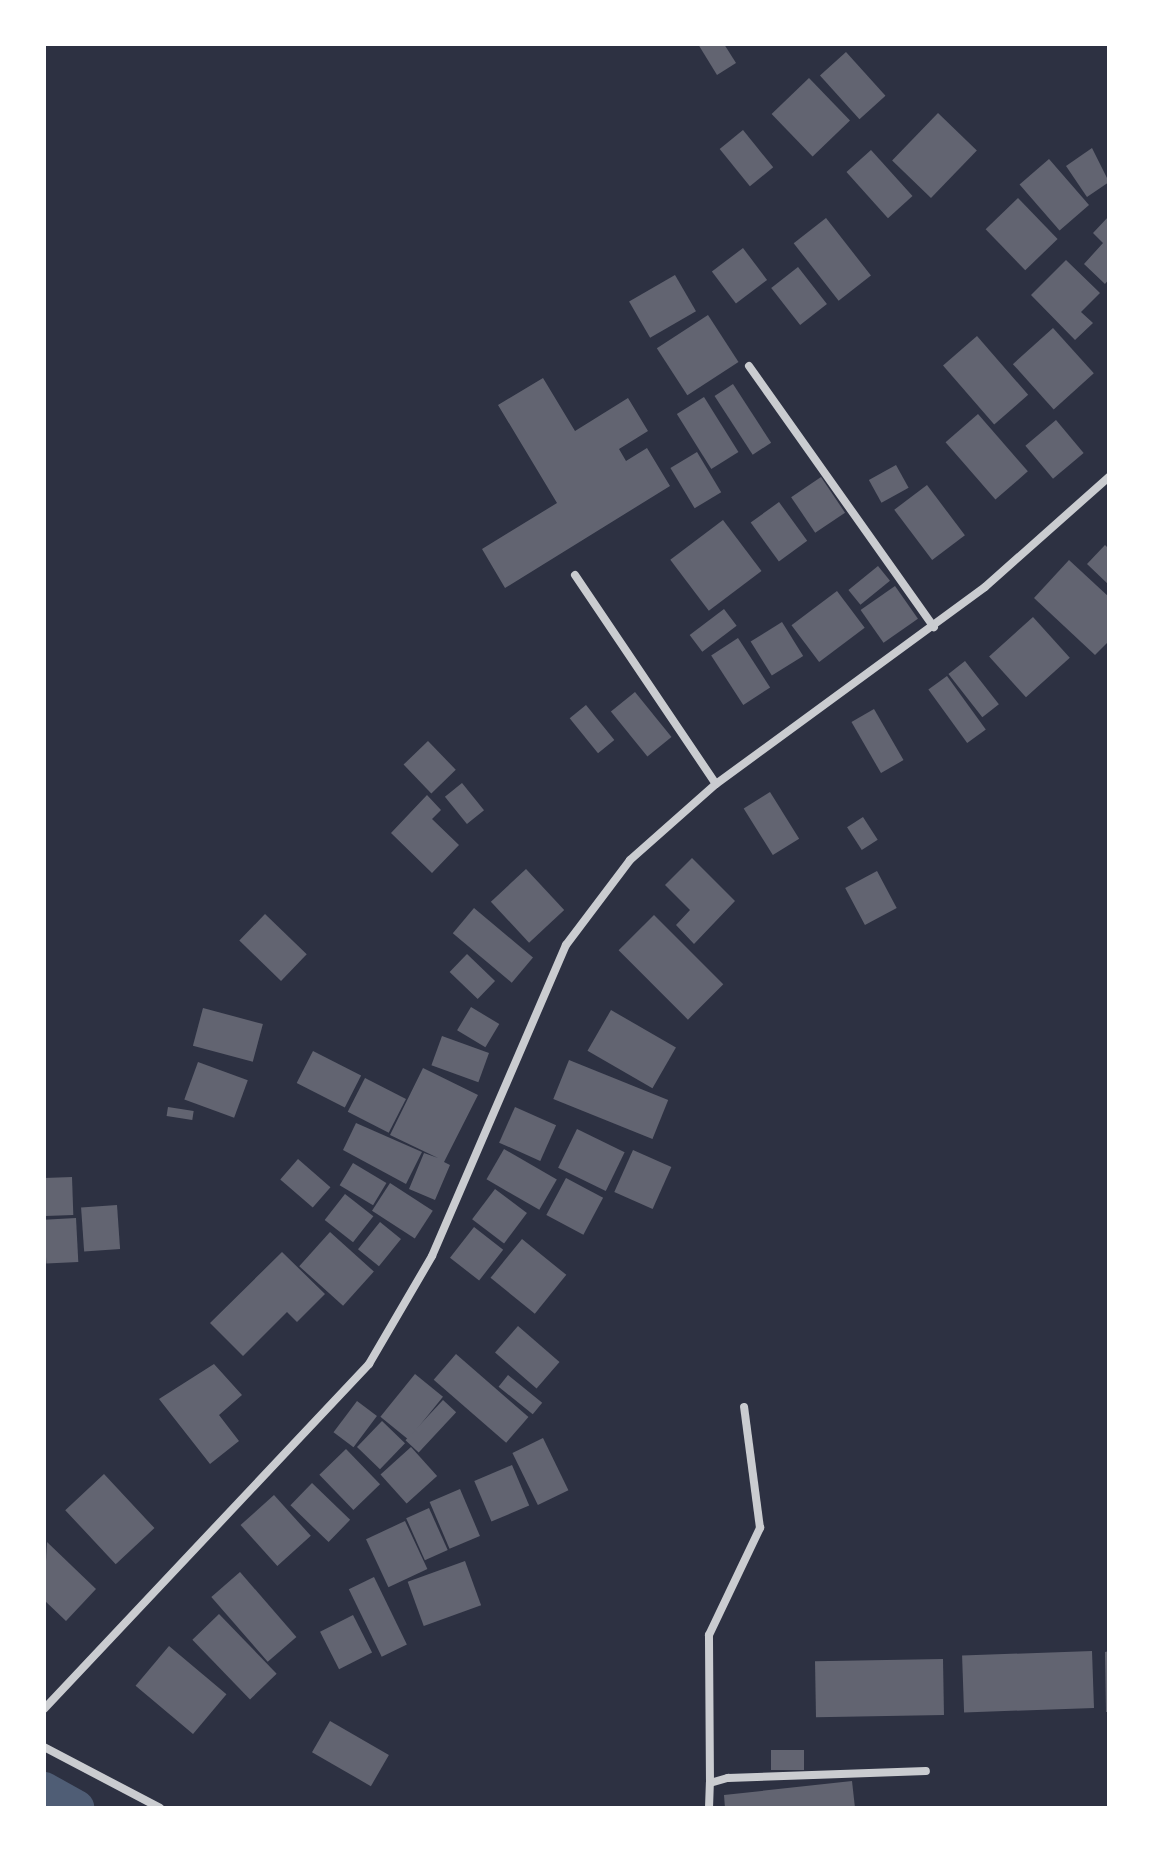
<!DOCTYPE html>
<style>
body{margin:0}
#map{position:relative;width:1153px;height:1852px;overflow:hidden;background:#2d3142;font-family:Figtree,sans-serif}
div>[style]{position:absolute}
.canal>*{height:36px;margin:-18px;padding:0 18px;transform-origin:18px;border-radius:18px;background:#4f5d75}
.building>*{inset:0;background:#626471;transform-origin:0 0}
.minor>*{height:8px;margin:-4px;padding:0 4px;transform-origin:4px;border-radius:4px;background:#caccd0}
span{translate:-50% -50%;white-space:nowrap;text-align:center;line-height:1.15;-webkit-text-stroke:6px #fff;paint-order:stroke}
.frame{position:absolute;inset:0;border:46px solid #fff;pointer-events:none}
</style>
<div id="map">
<div class="canal">
<div style="left:44px;top:1790px;width:37px;rotate:29deg"></div>
</div>
<div class="building">
<div style="clip-path:polygon(698px 44px,724px 44px,736px 63px,717px 75px)"></div>
<div style="left:846px;top:52px;width:59px;height:35px;rotate:48deg"></div>
<div style="left:809px;top:78px;width:59px;height:52px;rotate:46deg"></div>
<div style="left:938px;top:113px;width:54px;height:66px;rotate:44deg"></div>
<div style="left:743px;top:130px;width:48px;height:30px;rotate:51deg"></div>
<div style="clip-path:polygon(1092px 148px,1109px 182px,1087px 197px,1066px 166px)"></div>
<div style="left:871px;top:150px;width:62px;height:33px;rotate:48deg"></div>
<div style="left:1049px;top:159px;width:61px;height:39px;rotate:49deg"></div>
<div style="left:1018px;top:198px;width:57px;height:45px;rotate:46deg"></div>
<div style="clip-path:polygon(1109px 216px,1109px 279px,1105px 284px,1084px 264px,1103px 243px,1093px 233px)"></div>
<div style="left:826px;top:218px;width:73px;height:41px;rotate:52deg"></div>
<div style="left:743px;top:248px;width:40px;height:39px;rotate:53deg"></div>
<div style="clip-path:polygon(1066px 260px,1100px 293px,1081px 312px,1093px 323px,1075px 340px,1031px 295px)"></div>
<div style="left:798px;top:267px;width:47px;height:34px;rotate:52deg"></div>
<div style="left:675px;top:275px;width:42px;height:53px;rotate:60deg"></div>
<div style="left:708px;top:315px;width:56px;height:61px;rotate:57deg"></div>
<div style="left:1053px;top:328px;width:61px;height:54px;rotate:48deg"></div>
<div style="left:977px;top:336px;width:78px;height:45px;rotate:49deg"></div>
<div style="clip-path:polygon(543px 378px,575px 431px,628px 398px,648px 431px,619px 449px,626px 461px,647px 448px,670px 486px,505px 588px,482px 549px,557px 503px,498px 405px)"></div>
<div style="left:733px;top:384px;width:70px;height:22px;rotate:57deg"></div>
<div style="left:704px;top:397px;width:65px;height:32px;rotate:58deg"></div>
<div style="left:978px;top:414px;width:76px;height:43px;rotate:49deg"></div>
<div style="left:1056px;top:420px;width:43px;height:40px;rotate:50deg"></div>
<div style="left:697px;top:452px;width:47px;height:31px;rotate:59deg"></div>
<div style="left:896px;top:465px;width:26px;height:31px;rotate:61deg"></div>
<div style="left:821px;top:477px;width:43px;height:36px;rotate:56deg"></div>
<div style="left:927px;top:485px;width:63px;height:41px;rotate:53deg"></div>
<div style="left:779px;top:502px;width:48px;height:35px;rotate:54deg"></div>
<div style="left:723px;top:520px;width:64px;height:66px;rotate:53deg"></div>
<div style="clip-path:polygon(1105px 545px,1109px 549px,1109px 585px,1087px 564px)"></div>
<div style="clip-path:polygon(1069px 560px,1109px 597px,1109px 641px,1095px 655px,1034px 598px)"></div>
<div style="left:878px;top:566px;width:19px;height:38px;rotate:51deg"></div>
<div style="left:895px;top:586px;width:40px;height:42px;rotate:55deg"></div>
<div style="left:837px;top:591px;width:46px;height:57px;rotate:53deg"></div>
<div style="left:724px;top:609px;width:21px;height:43px;rotate:53deg"></div>
<div style="left:1033px;top:617px;width:55px;height:59px;rotate:48deg"></div>
<div style="left:782px;top:622px;width:40px;height:37px;rotate:58deg"></div>
<div style="left:738px;top:638px;width:59px;height:32px;rotate:57deg"></div>
<div style="left:965px;top:661px;width:55px;height:21px;rotate:52deg"></div>
<div style="left:947px;top:676px;width:66px;height:23px;rotate:54deg"></div>
<div style="left:635px;top:692px;width:58px;height:31px;rotate:51deg"></div>
<div style="left:586px;top:705px;width:45px;height:21px;rotate:51deg"></div>
<div style="left:874px;top:709px;width:59px;height:26px;rotate:60deg"></div>
<div style="left:428px;top:741px;width:40px;height:34px;rotate:46deg"></div>
<div style="left:462px;top:783px;width:35px;height:22px;rotate:51deg"></div>
<div style="left:770px;top:792px;width:55px;height:31px;rotate:58deg"></div>
<div style="clip-path:polygon(427px 795px,441px 810px,432px 819px,459px 845px,432px 873px,391px 833px)"></div>
<div style="left:863px;top:817px;width:27px;height:19px;rotate:57deg"></div>
<div style="clip-path:polygon(692px 858px,735px 901px,694px 944px,676px 925px,690px 910px,665px 885px)"></div>
<div style="left:526px;top:869px;width:56px;height:48px;rotate:47deg"></div>
<div style="left:877px;top:871px;width:42px;height:36px;rotate:62deg"></div>
<div style="left:474px;top:908px;width:77px;height:33px;rotate:40deg"></div>
<div style="left:265px;top:914px;width:58px;height:37px;rotate:44deg"></div>
<div style="left:654px;top:915px;width:98px;height:50px;rotate:45deg"></div>
<div style="left:467px;top:954px;width:39px;height:25px;rotate:44deg"></div>
<div style="left:471px;top:1007px;width:33px;height:27px;rotate:31deg"></div>
<div style="left:203px;top:1008px;width:62px;height:39px;rotate:15deg"></div>
<div style="left:611px;top:1010px;width:75px;height:47px;rotate:30deg"></div>
<div style="left:442px;top:1036px;width:50px;height:31px;rotate:20deg"></div>
<div style="left:313px;top:1051px;width:54px;height:36px;rotate:27deg"></div>
<div style="left:569px;top:1060px;width:107px;height:42px;rotate:22deg"></div>
<div style="left:198px;top:1062px;width:53px;height:40px;rotate:20deg"></div>
<div style="clip-path:polygon(423px 1068px,478px 1095px,444px 1162px,450px 1165px,435px 1200px,409px 1189px,424px 1153px,438px 1158px,390px 1135px)"></div>
<div style="left:365px;top:1078px;width:46px;height:38px;rotate:27deg"></div>
<div style="left:168px;top:1107px;width:26px;height:9px;rotate:9deg"></div>
<div style="left:515px;top:1107px;width:45px;height:39px;rotate:24deg"></div>
<div style="clip-path:polygon(356px 1123px,422px 1152px,406px 1184px,343px 1150px)"></div>
<div style="left:577px;top:1129px;width:53px;height:43px;rotate:26deg"></div>
<div style="left:504px;top:1149px;width:61px;height:35px;rotate:30deg"></div>
<div style="left:633px;top:1150px;width:42px;height:46px;rotate:24deg"></div>
<div style="left:298px;top:1159px;width:43px;height:27px;rotate:41deg"></div>
<div style="left:353px;top:1163px;width:39px;height:26px;rotate:31deg"></div>
<div style="left:72px;top:1177px;width:38px;height:28px;rotate:88deg"></div>
<div style="left:566px;top:1178px;width:42px;height:42px;rotate:28deg"></div>
<div style="left:390px;top:1183px;width:51px;height:33px;rotate:33deg"></div>
<div style="left:495px;top:1189px;width:40px;height:38px;rotate:37deg"></div>
<div style="left:345px;top:1194px;width:36px;height:33px;rotate:38deg"></div>
<div style="left:117px;top:1205px;width:44px;height:36px;rotate:86deg"></div>
<div style="left:76px;top:1218px;width:44px;height:32px;rotate:87deg"></div>
<div style="left:380px;top:1222px;width:27px;height:35px;rotate:39deg"></div>
<div style="left:474px;top:1227px;width:37px;height:39px;rotate:38deg"></div>
<div style="left:330px;top:1232px;width:59px;height:46px;rotate:42deg"></div>
<div style="left:522px;top:1239px;width:57px;height:50px;rotate:39deg"></div>
<div style="clip-path:polygon(282px 1252px,325px 1294px,297px 1322px,287px 1312px,243px 1356px,210px 1323px)"></div>
<div style="left:518px;top:1326px;width:55px;height:35px;rotate:41deg"></div>
<div style="left:456px;top:1354px;width:96px;height:34px;rotate:41deg"></div>
<div style="clip-path:polygon(214px 1364px,242px 1395px,219px 1415px,239px 1441px,210px 1464px,159px 1399px)"></div>
<div style="left:415px;top:1374px;width:36px;height:55px;rotate:39deg"></div>
<div style="left:508px;top:1375px;width:44px;height:15px;rotate:39deg"></div>
<div style="left:443px;top:1400px;width:18px;height:55px;rotate:43deg"></div>
<div style="left:357px;top:1401px;width:25px;height:39px;rotate:37deg"></div>
<div style="left:382px;top:1421px;width:32px;height:36px;rotate:44deg"></div>
<div style="left:543px;top:1438px;width:58px;height:34px;rotate:64deg"></div>
<div style="left:411px;top:1447px;width:39px;height:41px;rotate:48deg"></div>
<div style="left:346px;top:1449px;width:49px;height:37px;rotate:46deg"></div>
<div style="left:512px;top:1465px;width:44px;height:41px;rotate:67deg"></div>
<div style="left:104px;top:1474px;width:74px;height:53px;rotate:47deg"></div>
<div style="left:312px;top:1483px;width:53px;height:31px;rotate:44deg"></div>
<div style="left:460px;top:1489px;width:51px;height:33px;rotate:67deg"></div>
<div style="left:274px;top:1495px;width:55px;height:45px;rotate:48deg"></div>
<div style="left:429px;top:1508px;width:46px;height:25px;rotate:66deg"></div>
<div style="left:405px;top:1521px;width:53px;height:43px;rotate:65deg"></div>
<div style="clip-path:polygon(47px 1542px,96px 1589px,66px 1621px,44px 1600px)"></div>
<div style="left:465px;top:1561px;width:47px;height:61px;rotate:70deg"></div>
<div style="left:240px;top:1572px;width:86px;height:38px;rotate:49deg"></div>
<div style="left:374px;top:1577px;width:75px;height:28px;rotate:64deg"></div>
<div style="left:219px;top:1614px;width:83px;height:37px;rotate:46deg"></div>
<div style="left:353px;top:1615px;width:42px;height:37px;rotate:63deg"></div>
<div style="left:169px;top:1646px;width:75px;height:52px;rotate:40deg"></div>
<div style="left:1092px;top:1651px;width:57px;height:130px;rotate:88deg"></div>
<div style="clip-path:polygon(1109px 1651px,1109px 1712px,1106px 1712px,1105px 1652px)"></div>
<div style="left:943px;top:1659px;width:56px;height:128px;rotate:89deg"></div>
<div style="left:330px;top:1721px;width:68px;height:36px;rotate:30deg"></div>
<div style="left:771px;top:1750px;width:33px;height:20px"></div>
<div style="clip-path:polygon(852px 1781px,855px 1808px,725px 1808px,724px 1795px)"></div>
</div>
<div class="minor">
<div style="left:749px;top:366px;width:320px;rotate:54.7deg"></div>
<div style="left:575px;top:575px;width:252px;rotate:56deg"></div>
<div style="left:44px;top:1709px;width:474px;rotate:-46.7deg"></div>
<div style="left:369px;top:1364px;width:125px;rotate:-59.7deg"></div>
<div style="left:432px;top:1256px;width:339px;rotate:-66.7deg"></div>
<div style="left:566px;top:945px;width:106px;rotate:-53deg"></div>
<div style="left:630px;top:860px;width:115px;rotate:-41.5deg"></div>
<div style="left:716px;top:784px;width:333px;rotate:-36.2deg"></div>
<div style="left:985px;top:587px;width:166px;rotate:-41.6deg"></div>
<div style="left:44px;top:1747px;width:131px;rotate:27.7deg"></div>
<div style="left:710px;top:1783px;width:148px;rotate:-90.4deg"></div>
<div style="left:709px;top:1635px;width:119px;rotate:-64.5deg"></div>
<div style="left:760px;top:1528px;width:122px;rotate:-97.5deg"></div>
<div style="left:709px;top:1808px;width:25px;rotate:-88deg"></div>
<div style="left:710px;top:1783px;width:19px;rotate:-16deg"></div>
<div style="left:728px;top:1778px;width:198px;rotate:-2deg"></div>
</div>
<div class="frame"></div>
</div>
